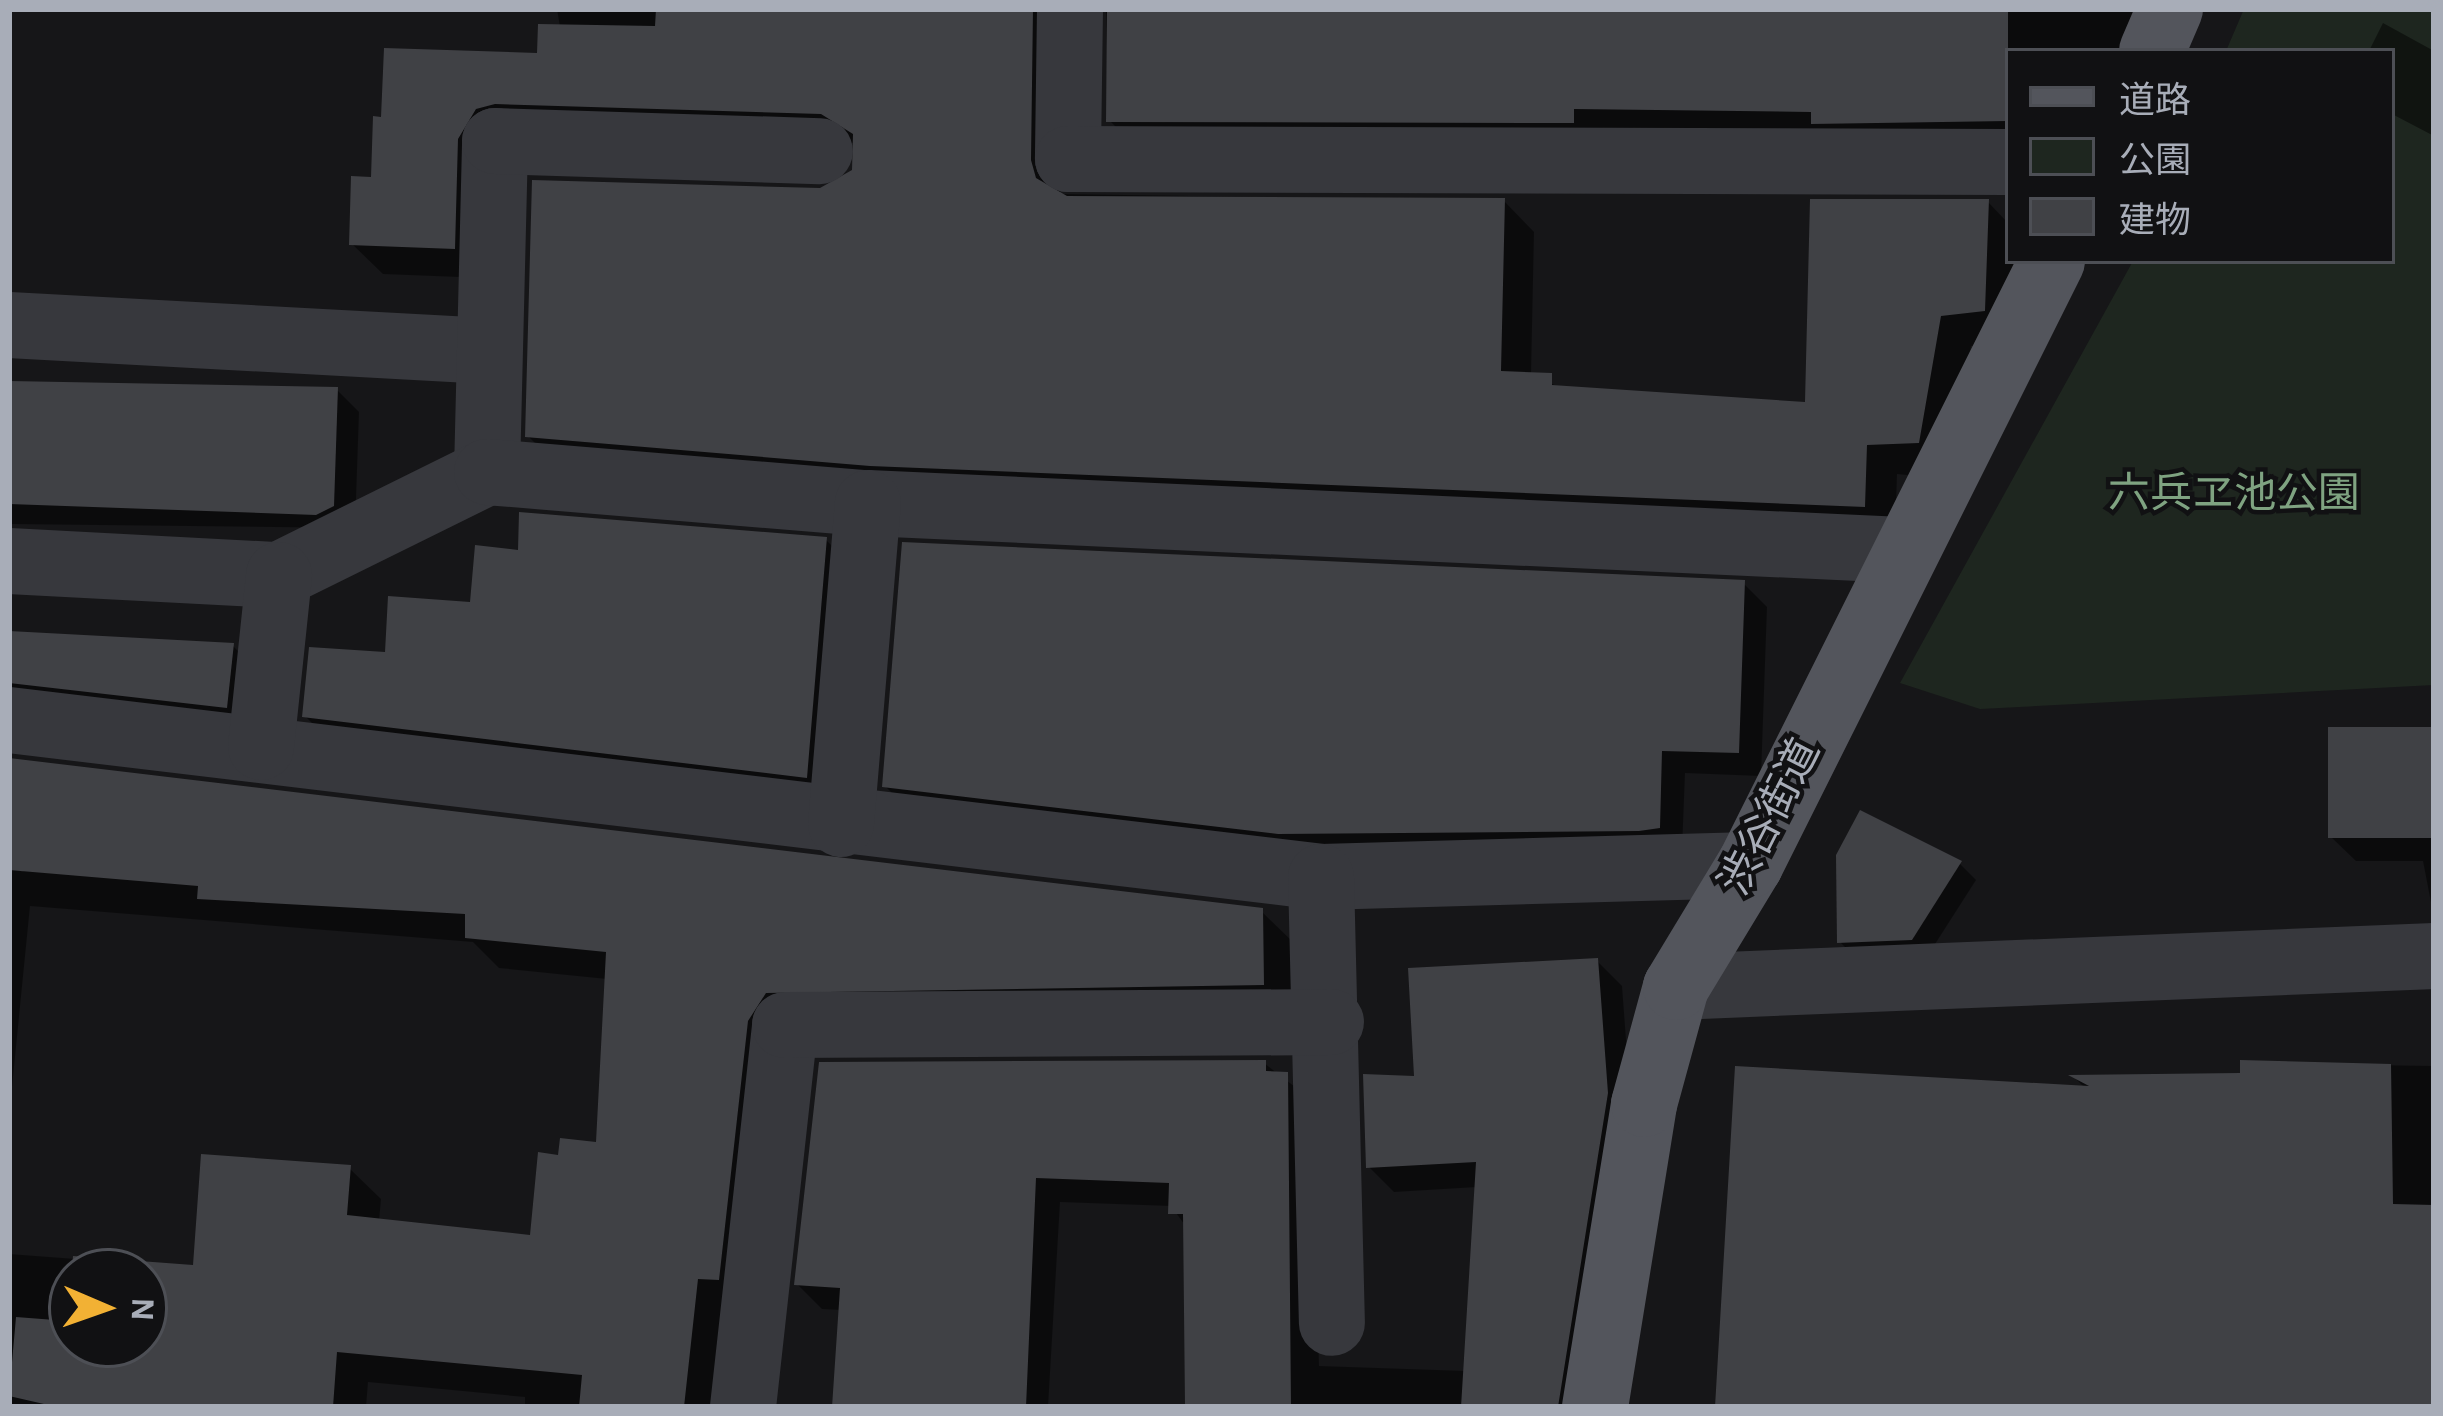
<!DOCTYPE html>
<meta charset="utf-8">
<style>
body{margin:0}
#map{position:relative;width:2443px;height:1416px;overflow:hidden;background:#161618;font-family:"Alegreya Sans","Noto Sans JP",sans-serif}
div>[style]{position:absolute}
.green>*{inset:0;background:#1e261f}
.shadow>*{inset:0;background:#0007}
.building>*{inset:0;background:#404145;transform-origin:0 0}
.minor>*{height:66px;margin:-33px;padding:0 33px;transform-origin:33px;border-radius:33px;background:#37383d}
.major>*{height:66px;margin:-33px;padding:0 33px;transform-origin:33px;border-radius:33px;background:#53555c}
span{translate:-50% -50%;white-space:nowrap;text-align:center;line-height:1.15;-webkit-text-stroke:9px #111113;paint-order:stroke}
.park-label{font-size:42px;color:#7fa381}
.street-label{font-size:42px;color:#a8adb8}
.frame{position:absolute;inset:0;border:12px solid #a8adb8;pointer-events:none}
.legend{position:absolute;left:2005px;top:48px;width:390px;height:216px;box-sizing:border-box;background:#111113;border:3px solid #4d4f55;margin:0;padding:15px 21px;list-style:none;font-size:36px;color:#a8adb8}
.legend li{display:flex;align-items:center;gap:24px;height:60px}
.legend b{width:60px;border:3px solid #4d4f55}
.north{position:absolute;left:48px;top:1248px;width:120px;height:120px;box-sizing:border-box;background:#111113;border:3px solid #4d4f55;border-radius:50%;rotate:92deg;font-size:33px;font-weight:700;line-height:48px;text-align:center;color:#a8adb8}
.north::after{content:'';display:block;margin:auto;width:42px;height:54px;background:#f2b134;clip-path:polygon(50% 0,100% 100%,50% 72%,0 100%)}
</style>
<div id="map">
<div class="green">
<div style="clip-path:polygon(2244px 9px,2434px 9px,2434px 685px,1980px 709px,1900px 683px,2133px 261px,2392px 261px,2392px 51px,2226px 51px)"></div>
</div>
<div class="shadow">
<div style="clip-path:polygon(557px 9px,1081px 9px,1062px 40px,1060px 194px,1504px 201px,1534px 232px,1531px 375px,1564px 389px,1808px 405px,1988px 202px,2008px 223px,2008px 261px,2018px 261px,2015px 341px,1971px 346px,1946px 479px,1897px 474px,1895px 537px,559px 467px,528px 436px,855px 171px,855px 143px,527px 133px,485px 278px,383px 274px,352px 244px,373px 180px,540px 56px,560px 27px)"></div>
<div style="clip-path:polygon(1106px 9px,2139px 9px,2141px 51px,2008px 51px,2008px 153px,1140px 151px,1109px 120px)"></div>
<div style="clip-path:polygon(2383px 23px,2434px 51px,2434px 136px,2392px 114px,2392px 51px,2369px 51px)"></div>
<div style="clip-path:polygon(9px 383px,337px 390px,359px 412px,355px 528px,9px 524px)"></div>
<div style="clip-path:polygon(826px 540px,845px 559px,825px 795px,324px 735px,305px 716px,472px 605px,521px 553px)"></div>
<div style="clip-path:polygon(1743px 583px,1767px 607px,1761px 776px,1685px 773px,1682px 850px,1408px 860px,908px 809px,885px 786px)"></div>
<div style="clip-path:polygon(9px 634px,233px 646px,264px 678px,258px 738px,9px 730px)"></div>
<div style="clip-path:polygon(2434px 730px,2434px 918px,2423px 861px,2356px 861px,2331px 837px)"></div>
<div style="clip-path:polygon(evenodd,9px 761px,1261px 911px,1293px 942px,1294px 1015px,817px 1018px,718px 1407px,525px 1407px,525px 1397px,368px 1382px,366px 1407px,9px 1407px,9px 1254px,196px 1268px,349px 1168px,381px 1199px,379px 1221px,533px 1238px,561px 1159px,599px 1146px,607px 979px,499px 968px,473px 942px,30px 906px,9px 1117px,9px 761px,72px 1272px,144px 1272px,144px 1344px,72px 1344px,72px 1272px)"></div>
<div style="clip-path:polygon(1960px 864px,1976px 880px,1928px 955px,1856px 958px,1840px 942px)"></div>
<div style="clip-path:polygon(1597px 961px,1622px 986px,1632px 1120px,1585px 1407px,1190px 1407px,1187px 1228px,1171px 1206px,1060px 1202px,1048px 1407px,835px 1407px,841px 1310px,822px 1309px,797px 1284px,1264px 1063px,1312px 1100px,1319px 1366px,1466px 1371px,1477px 1187px,1394px 1192px,1369px 1167px,1417px 1079px)"></div>
<div style="clip-path:polygon(2243px 1063px,2434px 1066px,2434px 1407px,1718px 1407px,2086px 1089px,2075px 1078px,2243px 1076px)"></div>
</div>
<div class="building">
<div style="clip-path:polygon(656px 9px,1033px 9px,1031px 160px,1036px 178px,1067px 196px,1505px 198px,1501px 371px,1552px 373px,1552px 385px,1805px 402px,1810px 199px,1989px 199px,1985px 311px,1941px 316px,1919px 443px,1867px 445px,1865px 507px,870px 466px,525px 437px,532px 180px,820px 188px,852px 170px,853px 134px,821px 114px,495px 104px,476px 109px,458px 139px,455px 249px,349px 245px,351px 176px,371px 177px,373px 116px,381px 117px,384px 48px,537px 53px,538px 24px,655px 26px)"></div>
<div style="clip-path:polygon(1107px 9px,2008px 9px,2008px 121px,1811px 124px,1811px 112px,1574px 109px,1574px 123px,1106px 122px)"></div>
<div style="clip-path:polygon(9px 381px,338px 387px,334px 506px,316px 515px,9px 504px)"></div>
<div style="clip-path:polygon(519px 512px,827px 537px,807px 778px,302px 717px,309px 647px,385px 652px,388px 596px,470px 602px,475px 545px,518px 550px)"></div>
<div style="clip-path:polygon(902px 542px,1745px 580px,1739px 753px,1662px 751px,1660px 828px,1639px 831px,1278px 834px,882px 787px)"></div>
<div style="clip-path:polygon(9px 631px,234px 643px,227px 708px,9px 683px)"></div>
<div style="left:2328px;top:727px;width:106px;height:111px"></div>
<div style="clip-path:polygon(evenodd,9px 758px,1263px 908px,1264px 985px,766px 993px,748px 1021px,719px 1280px,698px 1279px,684px 1407px,579px 1407px,582px 1375px,337px 1352px,333px 1407px,57px 1407px,9px 1396px,16px 1317px,68px 1321px,73px 1256px,193px 1265px,201px 1154px,351px 1165px,347px 1215px,530px 1235px,538px 1152px,558px 1155px,560px 1138px,596px 1142px,606px 952px,465px 938px,465px 914px,197px 899px,198px 886px,9px 870px,9px 758px,72px 1272px,144px 1272px,144px 1344px,72px 1344px,72px 1272px)"></div>
<div style="clip-path:polygon(1860px 810px,1962px 861px,1912px 940px,1837px 943px,1836px 855px)"></div>
<div style="clip-path:polygon(1598px 958px,1608px 1093px,1558px 1407px,1461px 1407px,1476px 1162px,1366px 1168px,1363px 1074px,1414px 1076px,1408px 968px)"></div>
<div style="clip-path:polygon(1266px 1060px,1266px 1071px,1288px 1072px,1291px 1407px,1185px 1407px,1183px 1214px,1168px 1214px,1169px 1183px,1036px 1178px,1026px 1407px,832px 1407px,840px 1288px,794px 1285px,819px 1062px)"></div>
<div style="clip-path:polygon(2240px 1060px,2391px 1064px,2393px 1204px,2434px 1205px,2434px 1407px,1715px 1407px,1735px 1066px,2089px 1086px,2068px 1075px,2240px 1073px)"></div>
</div>
<div class="minor">
<div style="left:1070px;top:9px;width:150px;rotate:90.8deg"></div>
<div style="left:1068px;top:159px;width:940px;rotate:0.18deg"></div>
<div style="left:9px;top:325px;width:480px;rotate:3.1deg"></div>
<div style="left:487px;top:472px;width:331px;rotate:-88.6deg"></div>
<div style="left:495px;top:141px;width:325px;rotate:1.8deg"></div>
<div style="left:9px;top:561px;width:270px;rotate:3deg"></div>
<div style="left:279px;top:575px;width:232px;rotate:-26.3deg"></div>
<div style="left:487px;top:472px;width:382px;rotate:4.7deg"></div>
<div style="left:868px;top:503px;width:1035px;rotate:2.6deg"></div>
<div style="left:9px;top:720px;width:1321px;rotate:6.82deg"></div>
<div style="left:1321px;top:877px;width:429px;rotate:-1.6deg"></div>
<div style="left:261px;top:747px;width:173px;rotate:-84deg"></div>
<div style="left:841px;top:824px;width:322px;rotate:-85.2deg"></div>
<div style="left:1321px;top:877px;width:446px;rotate:88.6deg"></div>
<div style="left:1676px;top:987px;width:759px;rotate:-2.34deg"></div>
<div style="left:743px;top:1407px;width:384px;rotate:-83.7deg"></div>
<div style="left:785px;top:1025px;width:546px;rotate:-0.31deg"></div>
</div>
<div class="major">
<div style="left:2152px;top:51px;width:46px;rotate:-66.8deg"></div>
<div style="left:1595px;top:1407px;width:307px;rotate:-80.8deg"></div>
<div style="left:1644px;top:1104px;width:121px;rotate:-74.7deg"></div>
<div style="left:1676px;top:987px;width:143px;rotate:-58.8deg"></div>
<div style="left:1750px;top:865px;width:675px;rotate:-63.43deg"></div>
</div>
<div class="park-label">
<span style="left:2234px;top:494px">六兵ヱ池公園</span>
</div>
<div class="street-label">
<span style="left:1770px;top:817px;rotate:-63deg">渋谷街道</span>
</div>
<div class="frame"></div>
<ul class="legend">
<li><b style="height:15px;background:#53555c"></b>道路</li>
<li><b style="height:33px;background:#1e261f"></b>公園</li>
<li><b style="height:33px;background:#404145"></b>建物</li>
</ul>
<div class="north">N</div>
</div>
